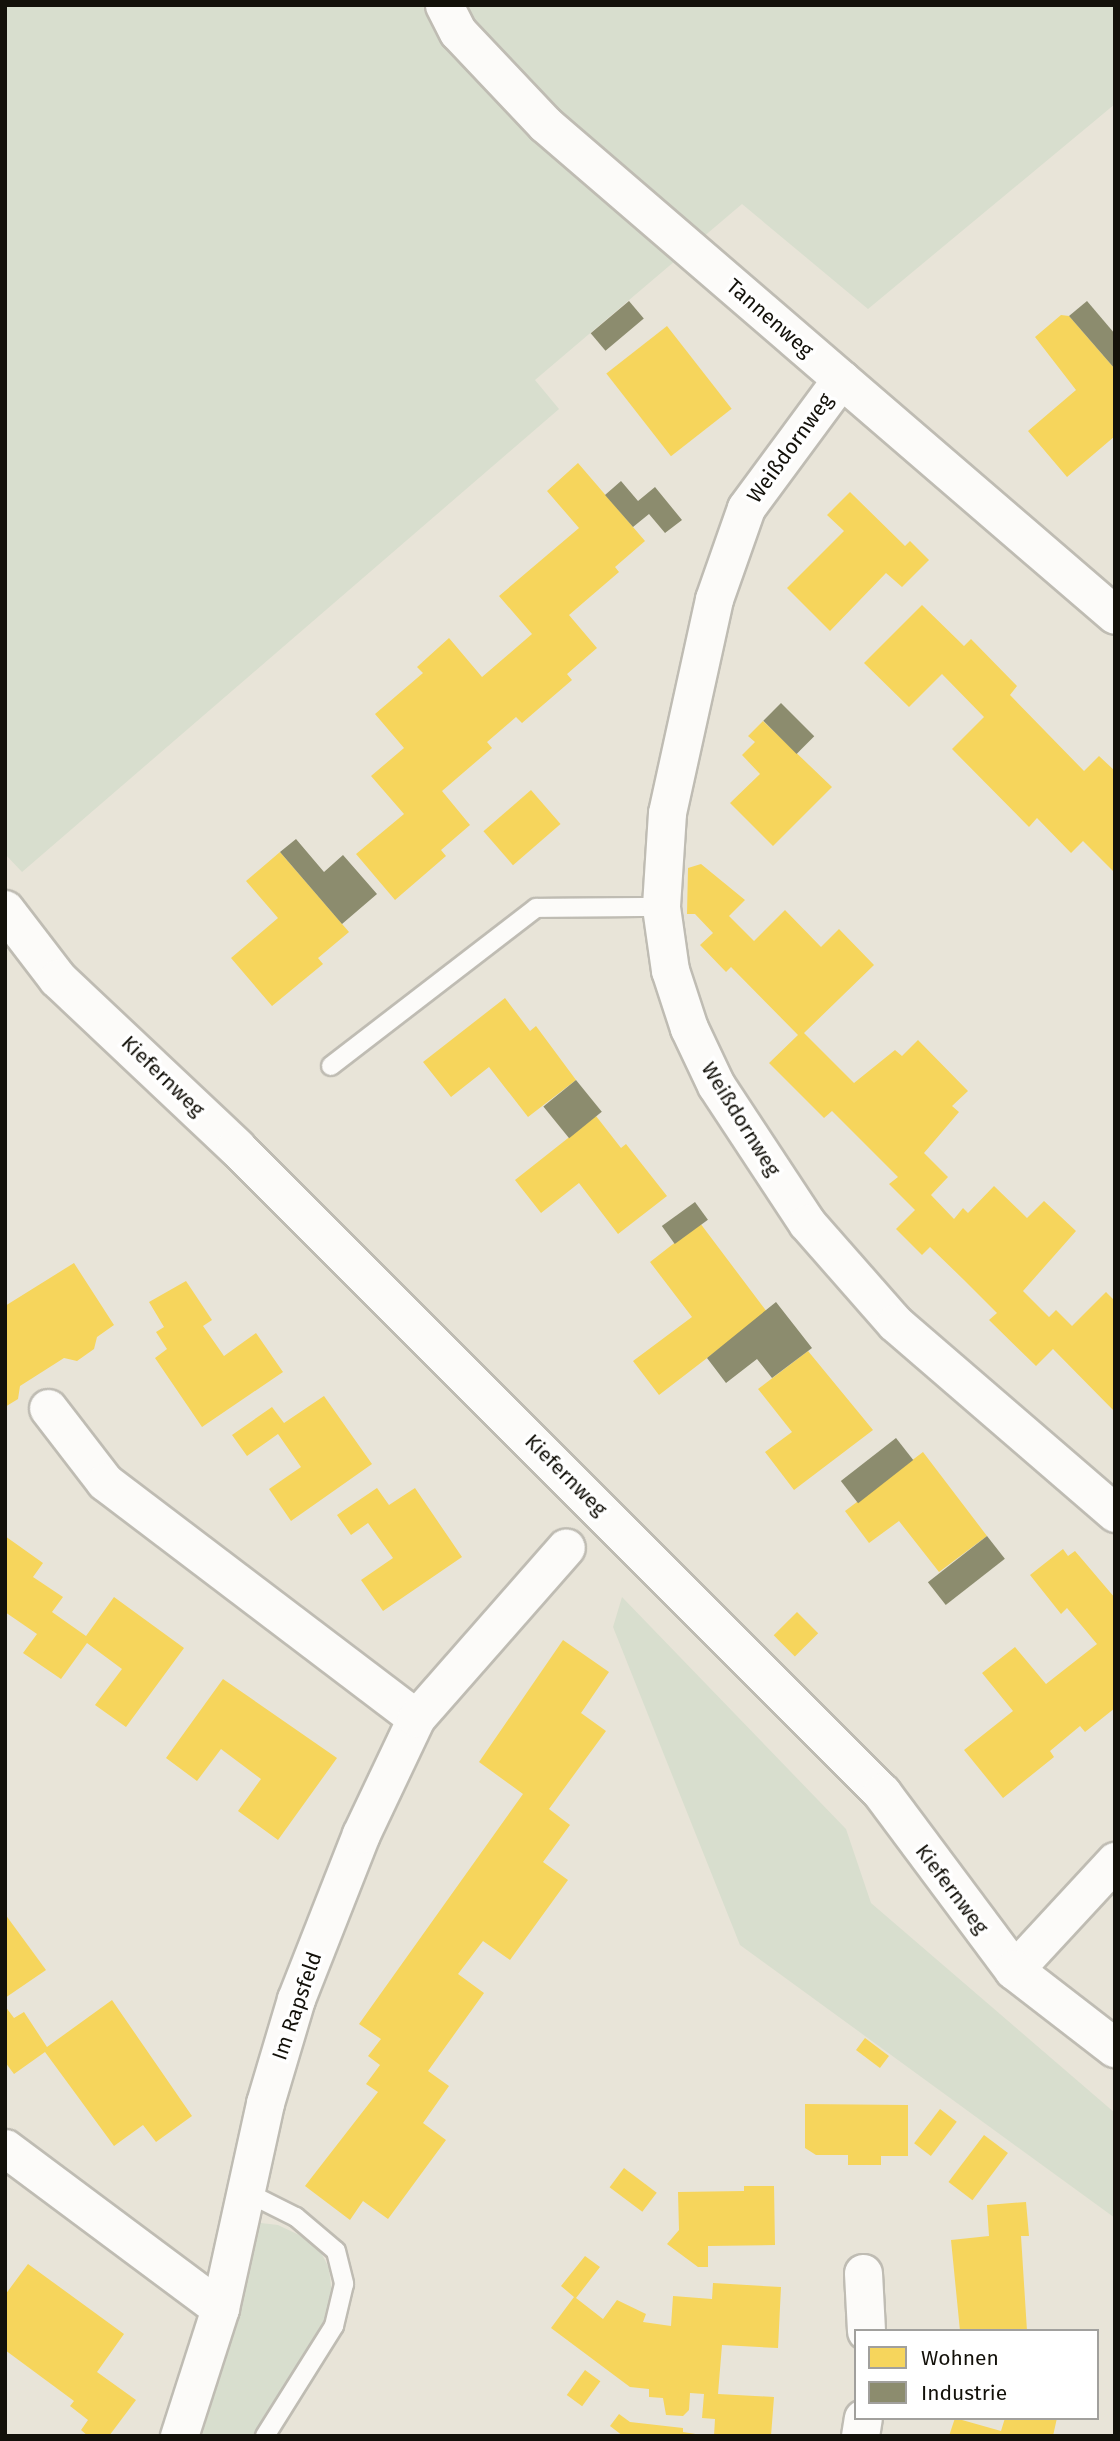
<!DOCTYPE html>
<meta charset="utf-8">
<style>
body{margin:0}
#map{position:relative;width:1120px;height:2441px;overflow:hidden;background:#e8e4d8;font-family:"Fira Sans",sans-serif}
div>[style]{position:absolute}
.green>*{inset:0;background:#d8dece}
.homes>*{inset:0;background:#f6d55c;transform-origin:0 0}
.industry>*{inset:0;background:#8c8c6e;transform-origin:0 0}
.roads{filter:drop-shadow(2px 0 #bfbcb3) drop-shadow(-2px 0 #bfbcb3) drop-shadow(0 2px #bfbcb3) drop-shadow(0 -2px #bfbcb3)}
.lane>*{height:18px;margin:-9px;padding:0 9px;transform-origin:9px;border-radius:9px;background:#fcfbf9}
.street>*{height:37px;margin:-18.5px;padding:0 18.5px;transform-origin:18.5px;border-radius:18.5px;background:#fcfbf9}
.secondary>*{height:38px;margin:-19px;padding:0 19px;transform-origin:19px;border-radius:19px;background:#fcfbf9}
span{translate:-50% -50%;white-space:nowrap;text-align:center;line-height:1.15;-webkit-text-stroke:7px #fff;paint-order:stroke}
.street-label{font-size:21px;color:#13110a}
.frame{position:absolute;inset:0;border:7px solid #13110a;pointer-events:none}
.legend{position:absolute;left:854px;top:2329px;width:245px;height:91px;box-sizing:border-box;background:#fff;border:2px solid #a1a09d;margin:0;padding:9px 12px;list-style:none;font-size:21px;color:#13110a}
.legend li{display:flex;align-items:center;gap:14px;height:35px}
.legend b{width:35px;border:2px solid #a1a09d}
</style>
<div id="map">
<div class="green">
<div style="clip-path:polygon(5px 5px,1115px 5px,1115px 104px,868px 309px,742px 204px,535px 380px,559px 409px,22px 872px,5px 854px)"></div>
<div style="clip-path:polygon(622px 1597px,846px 1829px,871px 1903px,1115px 2113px,1115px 2218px,740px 1945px,613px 1627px)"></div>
<div style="clip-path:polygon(252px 2222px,278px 2225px,316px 2243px,329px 2268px,332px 2296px,323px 2326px,253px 2436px,202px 2436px,237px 2315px)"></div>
</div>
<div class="homes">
<div style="clip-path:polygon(1061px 315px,1069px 316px,1115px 369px,1115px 436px,1067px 477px,1028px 431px,1076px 390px,1035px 337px)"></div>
<div style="left:667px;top:326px;width:105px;height:77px;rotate:52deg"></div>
<div style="clip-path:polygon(578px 463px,645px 541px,615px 567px,619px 572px,569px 615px,597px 648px,567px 674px,572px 680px,522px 723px,516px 717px,487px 742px,492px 748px,442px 791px,470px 825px,441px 850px,446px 856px,395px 900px,356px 854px,404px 814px,371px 776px,404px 748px,375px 714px,423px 673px,417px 667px,449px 638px,482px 677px,532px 634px,499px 596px,579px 528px,547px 491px)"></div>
<div style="clip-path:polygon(850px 492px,905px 546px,910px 541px,929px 560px,902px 587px,886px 573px,830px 631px,787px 588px,844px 531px,827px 515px)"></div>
<div style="clip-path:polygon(922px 605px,964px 646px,971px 639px,1017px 686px,1010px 695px,1084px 771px,1099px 756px,1115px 771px,1115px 873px,1083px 841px,1071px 853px,1037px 818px,1029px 827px,952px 749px,984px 717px,942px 674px,909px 707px,864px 663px)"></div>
<div style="clip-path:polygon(763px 721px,832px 787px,773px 846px,730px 803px,760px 774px,742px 755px,755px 742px,748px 736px)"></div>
<div style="left:531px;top:790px;width:45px;height:63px;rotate:49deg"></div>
<div style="clip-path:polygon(280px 852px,349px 932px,318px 958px,323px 964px,272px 1006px,231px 958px,278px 918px,246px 881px)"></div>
<div style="clip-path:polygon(701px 864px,745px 900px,729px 916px,754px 941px,785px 910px,821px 947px,839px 929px,874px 965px,804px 1033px,854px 1083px,895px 1050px,902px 1056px,918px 1040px,968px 1091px,952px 1106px,959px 1112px,924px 1153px,948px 1177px,931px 1195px,954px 1219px,963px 1208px,968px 1213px,994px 1186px,1027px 1218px,1044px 1201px,1076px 1231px,1023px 1291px,1049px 1317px,1056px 1310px,1072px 1326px,1106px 1292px,1115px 1301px,1115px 1412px,1053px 1349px,1036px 1366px,989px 1320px,997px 1313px,964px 1280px,930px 1247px,922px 1255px,896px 1229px,915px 1210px,889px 1184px,898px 1177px,832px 1111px,824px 1118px,769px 1063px,798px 1035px,731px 967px,726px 972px,700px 945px,713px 933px,695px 914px,687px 914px,688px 868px)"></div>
<div style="clip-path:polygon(505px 998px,530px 1031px,536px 1026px,576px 1080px,528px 1117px,489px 1067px,451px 1097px,423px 1062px)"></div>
<div style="clip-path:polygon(596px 1116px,621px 1148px,626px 1144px,667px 1196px,618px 1234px,579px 1183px,541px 1213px,515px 1180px)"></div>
<div style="clip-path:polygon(700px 1223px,767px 1312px,659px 1395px,633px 1361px,692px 1317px,650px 1262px)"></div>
<div style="clip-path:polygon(74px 1263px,114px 1325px,97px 1337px,94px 1349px,77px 1361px,64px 1358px,20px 1386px,18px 1399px,5px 1407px,5px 1306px)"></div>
<div style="clip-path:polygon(186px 1281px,212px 1320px,203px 1326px,224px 1356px,256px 1333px,283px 1372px,202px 1427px,155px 1358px,167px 1349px,156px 1332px,164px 1327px,149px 1302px)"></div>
<div style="clip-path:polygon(808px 1351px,873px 1430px,794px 1490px,765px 1452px,792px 1432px,758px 1389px)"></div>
<div style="clip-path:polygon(324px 1396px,372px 1464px,291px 1521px,269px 1489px,301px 1467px,278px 1434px,247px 1456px,232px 1435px,272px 1407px,284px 1423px)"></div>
<div style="clip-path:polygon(923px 1452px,987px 1536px,939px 1572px,899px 1521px,869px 1543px,845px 1511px)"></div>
<div style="clip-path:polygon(377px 1488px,389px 1505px,415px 1488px,462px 1557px,383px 1611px,361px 1580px,393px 1558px,368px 1523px,351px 1535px,337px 1515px)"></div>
<div style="clip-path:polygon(5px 1536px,43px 1563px,33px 1577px,63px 1597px,52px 1612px,86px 1636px,114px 1597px,184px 1648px,126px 1727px,95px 1705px,122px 1669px,87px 1643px,61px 1679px,23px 1653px,37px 1634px,5px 1612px)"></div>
<div style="clip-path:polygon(1063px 1549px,1068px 1556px,1075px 1551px,1115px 1598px,1115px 1708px,1085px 1732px,1080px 1726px,1050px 1751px,1054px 1757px,1003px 1798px,964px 1750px,1013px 1711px,982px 1673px,1015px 1647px,1046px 1684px,1097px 1644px,1067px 1608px,1061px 1614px,1030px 1575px)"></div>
<div style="left:797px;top:1612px;width:30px;height:33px;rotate:45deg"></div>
<div style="clip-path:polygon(563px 1640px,609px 1672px,581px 1713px,606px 1731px,549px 1809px,570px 1825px,543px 1862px,568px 1880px,510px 1960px,483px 1941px,458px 1974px,484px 1993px,428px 2071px,449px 2086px,423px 2123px,446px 2140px,388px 2219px,363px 2201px,350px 2220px,305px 2186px,378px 2092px,366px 2084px,380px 2065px,368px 2056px,381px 2039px,359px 2024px,523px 1794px,479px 1762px)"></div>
<div style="clip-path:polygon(223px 1679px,337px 1758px,278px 1840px,238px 1811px,261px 1779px,221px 1749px,197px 1781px,166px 1758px)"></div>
<div style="clip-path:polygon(5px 1914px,46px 1970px,5px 1998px)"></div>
<div style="clip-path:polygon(112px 2000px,192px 2116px,156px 2142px,143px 2125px,114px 2146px,45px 2052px,14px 2074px,5px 2062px,5px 2006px,14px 2018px,24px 2012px,47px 2047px)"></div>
<div style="left:865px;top:2038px;width:30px;height:15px;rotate:37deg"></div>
<div style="clip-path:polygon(805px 2104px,908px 2105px,908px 2156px,881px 2156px,881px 2165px,848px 2165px,848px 2155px,816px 2155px,805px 2148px)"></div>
<div style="left:940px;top:2109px;width:21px;height:43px;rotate:37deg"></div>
<div style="left:984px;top:2135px;width:30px;height:59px;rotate:37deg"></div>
<div style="left:624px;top:2168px;width:41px;height:24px;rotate:37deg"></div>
<div style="clip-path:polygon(744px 2186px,774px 2186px,775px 2245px,708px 2246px,708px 2267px,698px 2267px,667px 2244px,679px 2230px,678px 2192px,744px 2191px)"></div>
<div style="clip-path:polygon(1026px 2202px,1029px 2236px,1021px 2236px,1027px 2331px,960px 2331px,951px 2240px,989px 2236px,987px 2205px)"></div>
<div style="clip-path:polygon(585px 2256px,600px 2267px,576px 2298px,603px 2319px,617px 2300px,646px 2314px,643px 2322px,671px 2326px,673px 2296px,712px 2299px,713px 2283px,781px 2287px,778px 2348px,722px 2345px,718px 2394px,774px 2397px,771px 2436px,714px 2436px,715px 2419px,702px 2418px,704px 2394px,690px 2393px,689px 2410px,683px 2416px,666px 2415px,663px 2398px,649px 2397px,649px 2389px,630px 2387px,551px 2328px,574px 2297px,561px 2286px)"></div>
<div style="clip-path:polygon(28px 2264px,124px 2334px,97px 2372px,136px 2400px,109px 2436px,88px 2436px,81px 2430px,88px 2420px,70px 2406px,74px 2401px,5px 2350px,5px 2295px)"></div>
<div style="left:585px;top:2370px;width:19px;height:31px;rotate:36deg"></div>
<div style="clip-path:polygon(619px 2414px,630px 2422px,683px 2428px,683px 2432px,708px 2436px,623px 2436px,610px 2426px)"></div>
<div style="clip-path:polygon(955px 2418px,1001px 2431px,1005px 2418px,1057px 2418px,1053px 2436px,949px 2436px)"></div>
</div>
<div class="industry">
<div style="left:629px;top:301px;width:23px;height:50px;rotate:50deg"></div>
<div style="clip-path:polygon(1087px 301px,1115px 334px,1115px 369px,1069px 316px)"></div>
<div style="clip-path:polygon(621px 481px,638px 501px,655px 487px,682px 520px,665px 533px,649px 514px,633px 527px,605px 495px)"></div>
<div style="left:781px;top:703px;width:47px;height:25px;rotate:45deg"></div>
<div style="clip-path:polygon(296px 839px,324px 872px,343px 855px,377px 894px,342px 924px,280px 852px)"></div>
<div style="left:576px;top:1080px;width:41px;height:42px;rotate:51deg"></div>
<div style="left:695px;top:1202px;width:22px;height:41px;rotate:54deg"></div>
<div style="clip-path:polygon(776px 1302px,812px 1348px,772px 1378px,757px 1359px,726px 1383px,707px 1358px)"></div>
<div style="left:896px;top:1438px;width:28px;height:70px;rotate:52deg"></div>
<div style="left:987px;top:1536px;width:29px;height:75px;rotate:52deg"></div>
</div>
<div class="roads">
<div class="lane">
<div style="left:331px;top:1066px;width:259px;rotate:-37.6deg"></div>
<div style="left:536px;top:908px;width:125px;rotate:-0.5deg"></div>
<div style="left:244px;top:2191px;width:58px;rotate:26.6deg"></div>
<div style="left:296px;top:2217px;width:52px;rotate:40.4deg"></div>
<div style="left:336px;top:2251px;width:34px;rotate:76deg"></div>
<div style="left:344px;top:2284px;width:43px;rotate:103.4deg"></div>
<div style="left:334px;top:2326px;width:130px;rotate:122.1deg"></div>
</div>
<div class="street">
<div style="left:444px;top:5px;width:30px;rotate:63deg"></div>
<div style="left:458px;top:32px;width:127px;rotate:46.6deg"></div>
<div style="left:545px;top:124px;width:752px;rotate:40.74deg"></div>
<div style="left:841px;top:379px;width:160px;rotate:126.4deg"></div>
<div style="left:746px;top:508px;width:96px;rotate:109.4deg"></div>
<div style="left:714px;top:599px;width:219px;rotate:102.4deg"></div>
<div style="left:667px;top:813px;width:94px;rotate:93.7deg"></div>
<div style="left:661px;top:907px;width:64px;rotate:81.9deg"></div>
<div style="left:670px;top:970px;width:61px;rotate:71.9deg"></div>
<div style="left:689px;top:1028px;width:63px;rotate:64.7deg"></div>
<div style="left:716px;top:1085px;width:165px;rotate:56.6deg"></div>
<div style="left:807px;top:1223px;width:133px;rotate:48.7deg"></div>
<div style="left:895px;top:1323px;width:291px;rotate:40.8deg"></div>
<div style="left:48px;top:1408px;width:93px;rotate:52.4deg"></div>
<div style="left:105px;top:1482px;width:390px;rotate:37.2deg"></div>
<div style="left:1014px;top:1970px;width:149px;rotate:-47.2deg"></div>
<div style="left:5px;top:2148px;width:268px;rotate:36.7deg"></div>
<div style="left:863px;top:2273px;width:58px;rotate:87deg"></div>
<div style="left:179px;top:2436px;width:134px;rotate:-72.2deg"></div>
<div style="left:220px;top:2308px;width:210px;rotate:-77.6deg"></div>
<div style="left:265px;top:2103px;width:109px;rotate:-73.4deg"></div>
<div style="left:296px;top:1999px;width:177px;rotate:-68.5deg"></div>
<div style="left:361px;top:1834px;width:128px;rotate:-64.6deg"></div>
<div style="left:416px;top:1718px;width:227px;rotate:-48.7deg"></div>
<div style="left:860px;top:2436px;width:18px;rotate:-81deg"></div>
</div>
<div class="secondary">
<div style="left:5px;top:910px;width:87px;rotate:52.5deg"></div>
<div style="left:58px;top:979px;width:245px;rotate:43.3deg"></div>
<div style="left:236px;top:1147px;width:914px;rotate:45deg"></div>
<div style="left:882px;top:1793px;width:221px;rotate:53.3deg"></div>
<div style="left:1014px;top:1970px;width:128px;rotate:37.7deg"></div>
</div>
</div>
<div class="street-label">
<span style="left:770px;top:318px;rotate:41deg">Tannenweg</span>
<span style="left:790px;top:448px;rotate:-54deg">Weißdornweg</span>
<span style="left:163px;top:1076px;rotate:44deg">Kiefernweg</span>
<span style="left:741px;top:1119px;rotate:58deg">Weißdornweg</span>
<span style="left:566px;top:1475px;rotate:45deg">Kiefernweg</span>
<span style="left:952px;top:1889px;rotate:53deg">Kiefernweg</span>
<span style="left:297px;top:2006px;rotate:-71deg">Im Rapsfeld</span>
</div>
<div class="frame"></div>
<ul class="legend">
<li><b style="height:19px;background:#f6d55c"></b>Wohnen</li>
<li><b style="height:19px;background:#8c8c6e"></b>Industrie</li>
</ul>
</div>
